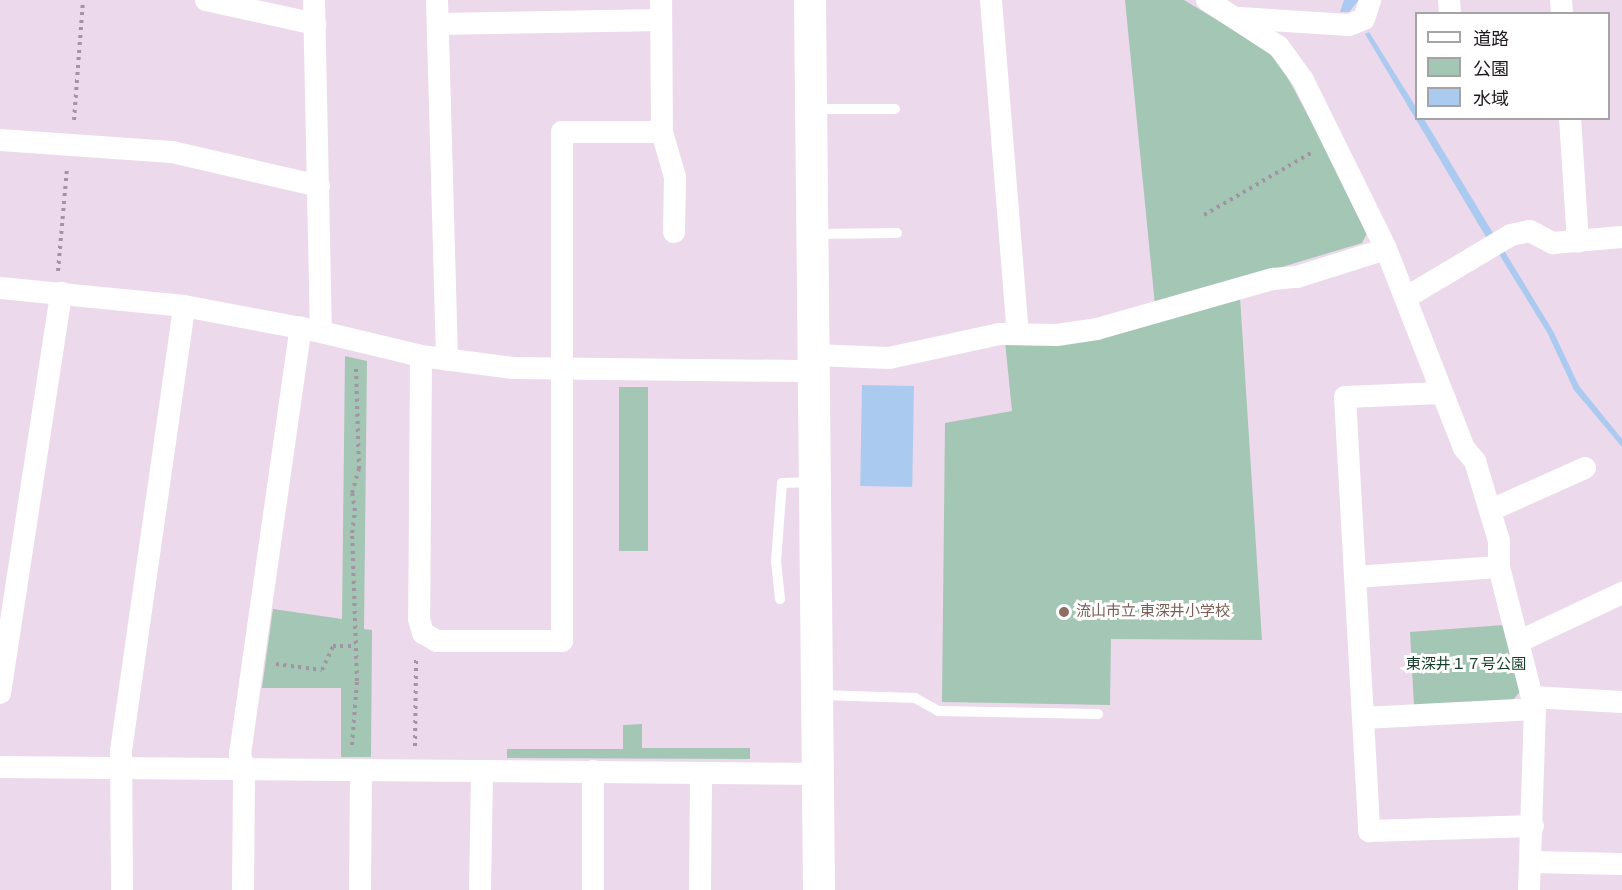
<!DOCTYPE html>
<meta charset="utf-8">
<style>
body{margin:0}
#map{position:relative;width:1622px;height:890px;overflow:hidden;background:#ecd9eb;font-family:"Varela Round","Noto Sans JP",sans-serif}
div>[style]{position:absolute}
.green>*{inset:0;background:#a4c6b5;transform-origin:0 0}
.water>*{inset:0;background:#abcaef;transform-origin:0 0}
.path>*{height:4px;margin-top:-2px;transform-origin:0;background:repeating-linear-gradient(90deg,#a294a2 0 3px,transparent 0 7.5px)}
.lane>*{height:10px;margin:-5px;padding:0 5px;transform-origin:5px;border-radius:5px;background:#fff}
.street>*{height:22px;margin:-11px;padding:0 11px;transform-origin:11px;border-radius:11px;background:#fff}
.secondary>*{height:32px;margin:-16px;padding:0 16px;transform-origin:16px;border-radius:16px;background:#fff}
.dots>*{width:16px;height:16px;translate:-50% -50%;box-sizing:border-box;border:3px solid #fff;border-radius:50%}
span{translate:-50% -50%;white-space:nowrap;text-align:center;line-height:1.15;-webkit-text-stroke:6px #fff;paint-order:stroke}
.education-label{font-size:15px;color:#785e54}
.left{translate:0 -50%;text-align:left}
.park-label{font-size:15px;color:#133c2b}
.legend{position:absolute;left:1415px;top:12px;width:195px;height:108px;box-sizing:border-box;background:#fff;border:2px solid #a5a3a5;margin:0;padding:8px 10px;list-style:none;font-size:18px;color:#1f191f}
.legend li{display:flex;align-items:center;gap:12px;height:30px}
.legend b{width:30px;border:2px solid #a5a3a5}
</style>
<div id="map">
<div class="green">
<div style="clip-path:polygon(1125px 0,1184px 0,1276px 56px,1369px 229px,1362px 243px,1155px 305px)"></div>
<div style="clip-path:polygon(1240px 297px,1262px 640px,1111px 639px,1110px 705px,942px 702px,945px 423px,1012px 411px,1005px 341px)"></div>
<div style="clip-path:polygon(345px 356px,367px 361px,364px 629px,372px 630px,371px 757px,341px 757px,341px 688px,262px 688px,273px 609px,342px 619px)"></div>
<div style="left:619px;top:387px;width:29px;height:164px"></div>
<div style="clip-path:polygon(1504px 625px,1523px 688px,1513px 700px,1414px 705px,1410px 632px)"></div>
<div style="clip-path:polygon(642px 724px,642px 748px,750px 748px,750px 759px,507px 758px,507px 749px,623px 749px,623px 725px)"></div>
</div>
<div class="water">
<div style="clip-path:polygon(1344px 0,1359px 0,1349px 12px,1340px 12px)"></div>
<div style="clip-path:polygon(1369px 32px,1416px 107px,1416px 118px,1424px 119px,1493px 233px,1486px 237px,1365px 34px)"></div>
<div style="clip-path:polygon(1502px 247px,1553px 331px,1579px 386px,1622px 439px,1622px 447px,1574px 390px,1547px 332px,1497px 251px)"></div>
<div style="left:862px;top:385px;width:52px;height:101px;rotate:1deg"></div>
</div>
<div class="path">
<div style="left:74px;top:120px;width:120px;rotate:-85.7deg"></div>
<div style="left:1204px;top:215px;width:124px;rotate:-30.1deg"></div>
<div style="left:58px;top:271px;width:103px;rotate:-85deg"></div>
<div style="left:276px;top:664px;width:46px;rotate:7.4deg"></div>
<div style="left:322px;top:670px;width:26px;rotate:-65deg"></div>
<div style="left:333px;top:646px;width:20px"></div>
<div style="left:352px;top:745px;width:64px;rotate:-85.5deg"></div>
<div style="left:357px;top:681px;width:148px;rotate:-91.9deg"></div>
<div style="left:352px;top:533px;width:22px;rotate:-82deg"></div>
<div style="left:355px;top:511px;width:18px;rotate:-99deg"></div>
<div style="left:352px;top:493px;width:25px;rotate:-74deg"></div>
<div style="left:359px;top:469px;width:103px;rotate:-91.7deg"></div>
<div style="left:415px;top:746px;width:88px;rotate:-89.3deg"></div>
</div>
<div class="lane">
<div style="left:815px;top:109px;width:80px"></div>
<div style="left:814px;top:234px;width:83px;rotate:-0.7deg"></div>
<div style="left:780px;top:599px;width:38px;rotate:-96deg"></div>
<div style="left:776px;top:561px;width:78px;rotate:-85.6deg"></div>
<div style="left:782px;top:483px;width:31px;rotate:-2deg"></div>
<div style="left:821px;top:695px;width:94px;rotate:1.8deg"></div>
<div style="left:915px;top:698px;width:26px;rotate:29deg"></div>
<div style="left:938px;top:711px;width:160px;rotate:1.1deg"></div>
</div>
<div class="street">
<div style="left:206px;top:0;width:112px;rotate:12.4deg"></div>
<div style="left:314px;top:0;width:332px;rotate:88.8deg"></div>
<div style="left:437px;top:0;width:360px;rotate:88.4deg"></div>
<div style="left:991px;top:0;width:333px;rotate:85.4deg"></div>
<div style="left:1207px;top:0;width:86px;rotate:33.1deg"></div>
<div style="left:1279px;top:47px;width:41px;rotate:54deg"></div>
<div style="left:1303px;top:80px;width:188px;rotate:63.8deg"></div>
<div style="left:1386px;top:249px;width:214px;rotate:68.6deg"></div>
<div style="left:1464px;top:448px;width:17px;rotate:50deg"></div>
<div style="left:1475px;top:461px;width:84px;rotate:73.3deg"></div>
<div style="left:1499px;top:541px;width:26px;rotate:90deg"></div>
<div style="left:1499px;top:567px;width:146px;rotate:75.8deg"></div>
<div style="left:1535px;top:709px;width:181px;rotate:91.9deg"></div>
<div style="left:1449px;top:0;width:14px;rotate:86deg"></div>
<div style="left:1561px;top:0;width:14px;rotate:86deg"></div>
<div style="left:1239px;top:18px;width:110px;rotate:3.6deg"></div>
<div style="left:1349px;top:25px;width:16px;rotate:-22deg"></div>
<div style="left:1364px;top:19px;width:20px;rotate:-72deg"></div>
<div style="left:438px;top:24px;width:223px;rotate:-1deg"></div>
<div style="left:1570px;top:118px;width:124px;rotate:86.3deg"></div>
<div style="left:662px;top:132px;width:47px;rotate:73.9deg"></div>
<div style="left:675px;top:177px;width:55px;rotate:91deg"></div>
<div style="left:0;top:140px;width:172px;rotate:4deg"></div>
<div style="left:172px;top:152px;width:151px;rotate:13deg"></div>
<div style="left:0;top:288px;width:185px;rotate:5.6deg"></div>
<div style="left:184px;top:306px;width:139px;rotate:10.7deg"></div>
<div style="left:321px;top:332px;width:103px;rotate:13.5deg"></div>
<div style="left:421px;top:356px;width:93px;rotate:7.4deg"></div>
<div style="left:513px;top:368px;width:303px;rotate:0.6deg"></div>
<div style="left:1407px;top:297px;width:121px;rotate:-30.8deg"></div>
<div style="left:1511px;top:235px;width:19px;rotate:-12deg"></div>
<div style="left:1530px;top:231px;width:26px;rotate:28deg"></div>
<div style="left:1553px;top:243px;width:69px;rotate:-5deg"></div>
<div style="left:815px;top:355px;width:74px;rotate:2.3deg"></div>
<div style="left:889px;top:358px;width:113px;rotate:-12.3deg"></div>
<div style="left:999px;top:334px;width:58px;rotate:1deg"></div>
<div style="left:1057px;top:335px;width:40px;rotate:-8.5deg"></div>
<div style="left:1097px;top:329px;width:183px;rotate:-15.9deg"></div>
<div style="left:1273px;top:279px;width:24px;rotate:-5deg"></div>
<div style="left:1297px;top:277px;width:93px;rotate:-17.5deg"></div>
<div style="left:421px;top:356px;width:263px;rotate:90.4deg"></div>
<div style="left:419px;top:619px;width:15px;rotate:74deg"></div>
<div style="left:423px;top:633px;width:16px;rotate:30deg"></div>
<div style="left:437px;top:641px;width:125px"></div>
<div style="left:562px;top:641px;width:509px;rotate:-90deg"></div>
<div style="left:562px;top:132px;width:100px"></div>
<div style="left:662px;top:132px;width:132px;rotate:-90.4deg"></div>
<div style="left:1442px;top:393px;width:97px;rotate:177.6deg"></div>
<div style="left:1345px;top:397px;width:435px;rotate:86.8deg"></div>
<div style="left:1369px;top:831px;width:164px;rotate:-1.7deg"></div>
<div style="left:1491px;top:510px;width:103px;rotate:-24.1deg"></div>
<div style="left:1355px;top:577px;width:144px;rotate:-4deg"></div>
<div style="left:1520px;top:641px;width:113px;rotate:-25.2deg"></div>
<div style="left:0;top:693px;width:405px;rotate:-81.3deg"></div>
<div style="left:1532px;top:697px;width:90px;rotate:3.2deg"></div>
<div style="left:1363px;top:718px;width:172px;rotate:-3deg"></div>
<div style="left:0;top:767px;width:818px;rotate:0.49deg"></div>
<div style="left:1532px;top:862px;width:90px;rotate:1.3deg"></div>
<div style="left:122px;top:890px;width:139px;rotate:-90.4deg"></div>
<div style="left:121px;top:751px;width:449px;rotate:-81.9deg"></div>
<div style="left:243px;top:890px;width:122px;rotate:-89.5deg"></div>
<div style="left:244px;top:768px;width:15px;rotate:-106deg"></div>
<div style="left:240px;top:754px;width:431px;rotate:-81.9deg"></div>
<div style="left:360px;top:890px;width:120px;rotate:-89.5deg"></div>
<div style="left:480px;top:890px;width:119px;rotate:-89deg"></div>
<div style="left:593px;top:890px;width:119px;rotate:-90deg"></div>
<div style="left:700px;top:890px;width:117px;rotate:-89.5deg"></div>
</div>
<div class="secondary">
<div style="left:810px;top:0;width:890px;rotate:89.42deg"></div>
</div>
<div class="dots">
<div style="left:1064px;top:612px;background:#8d6e63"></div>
</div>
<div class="education-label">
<span class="left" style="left:1076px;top:612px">流山市立 東深井小学校</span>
</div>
<div class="park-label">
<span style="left:1466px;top:665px">東深井１７号公園</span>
</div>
<ul class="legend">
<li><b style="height:8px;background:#fff"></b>道路</li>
<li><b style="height:16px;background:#a4c6b5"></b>公園</li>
<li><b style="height:16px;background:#abcaef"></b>水域</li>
</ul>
</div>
